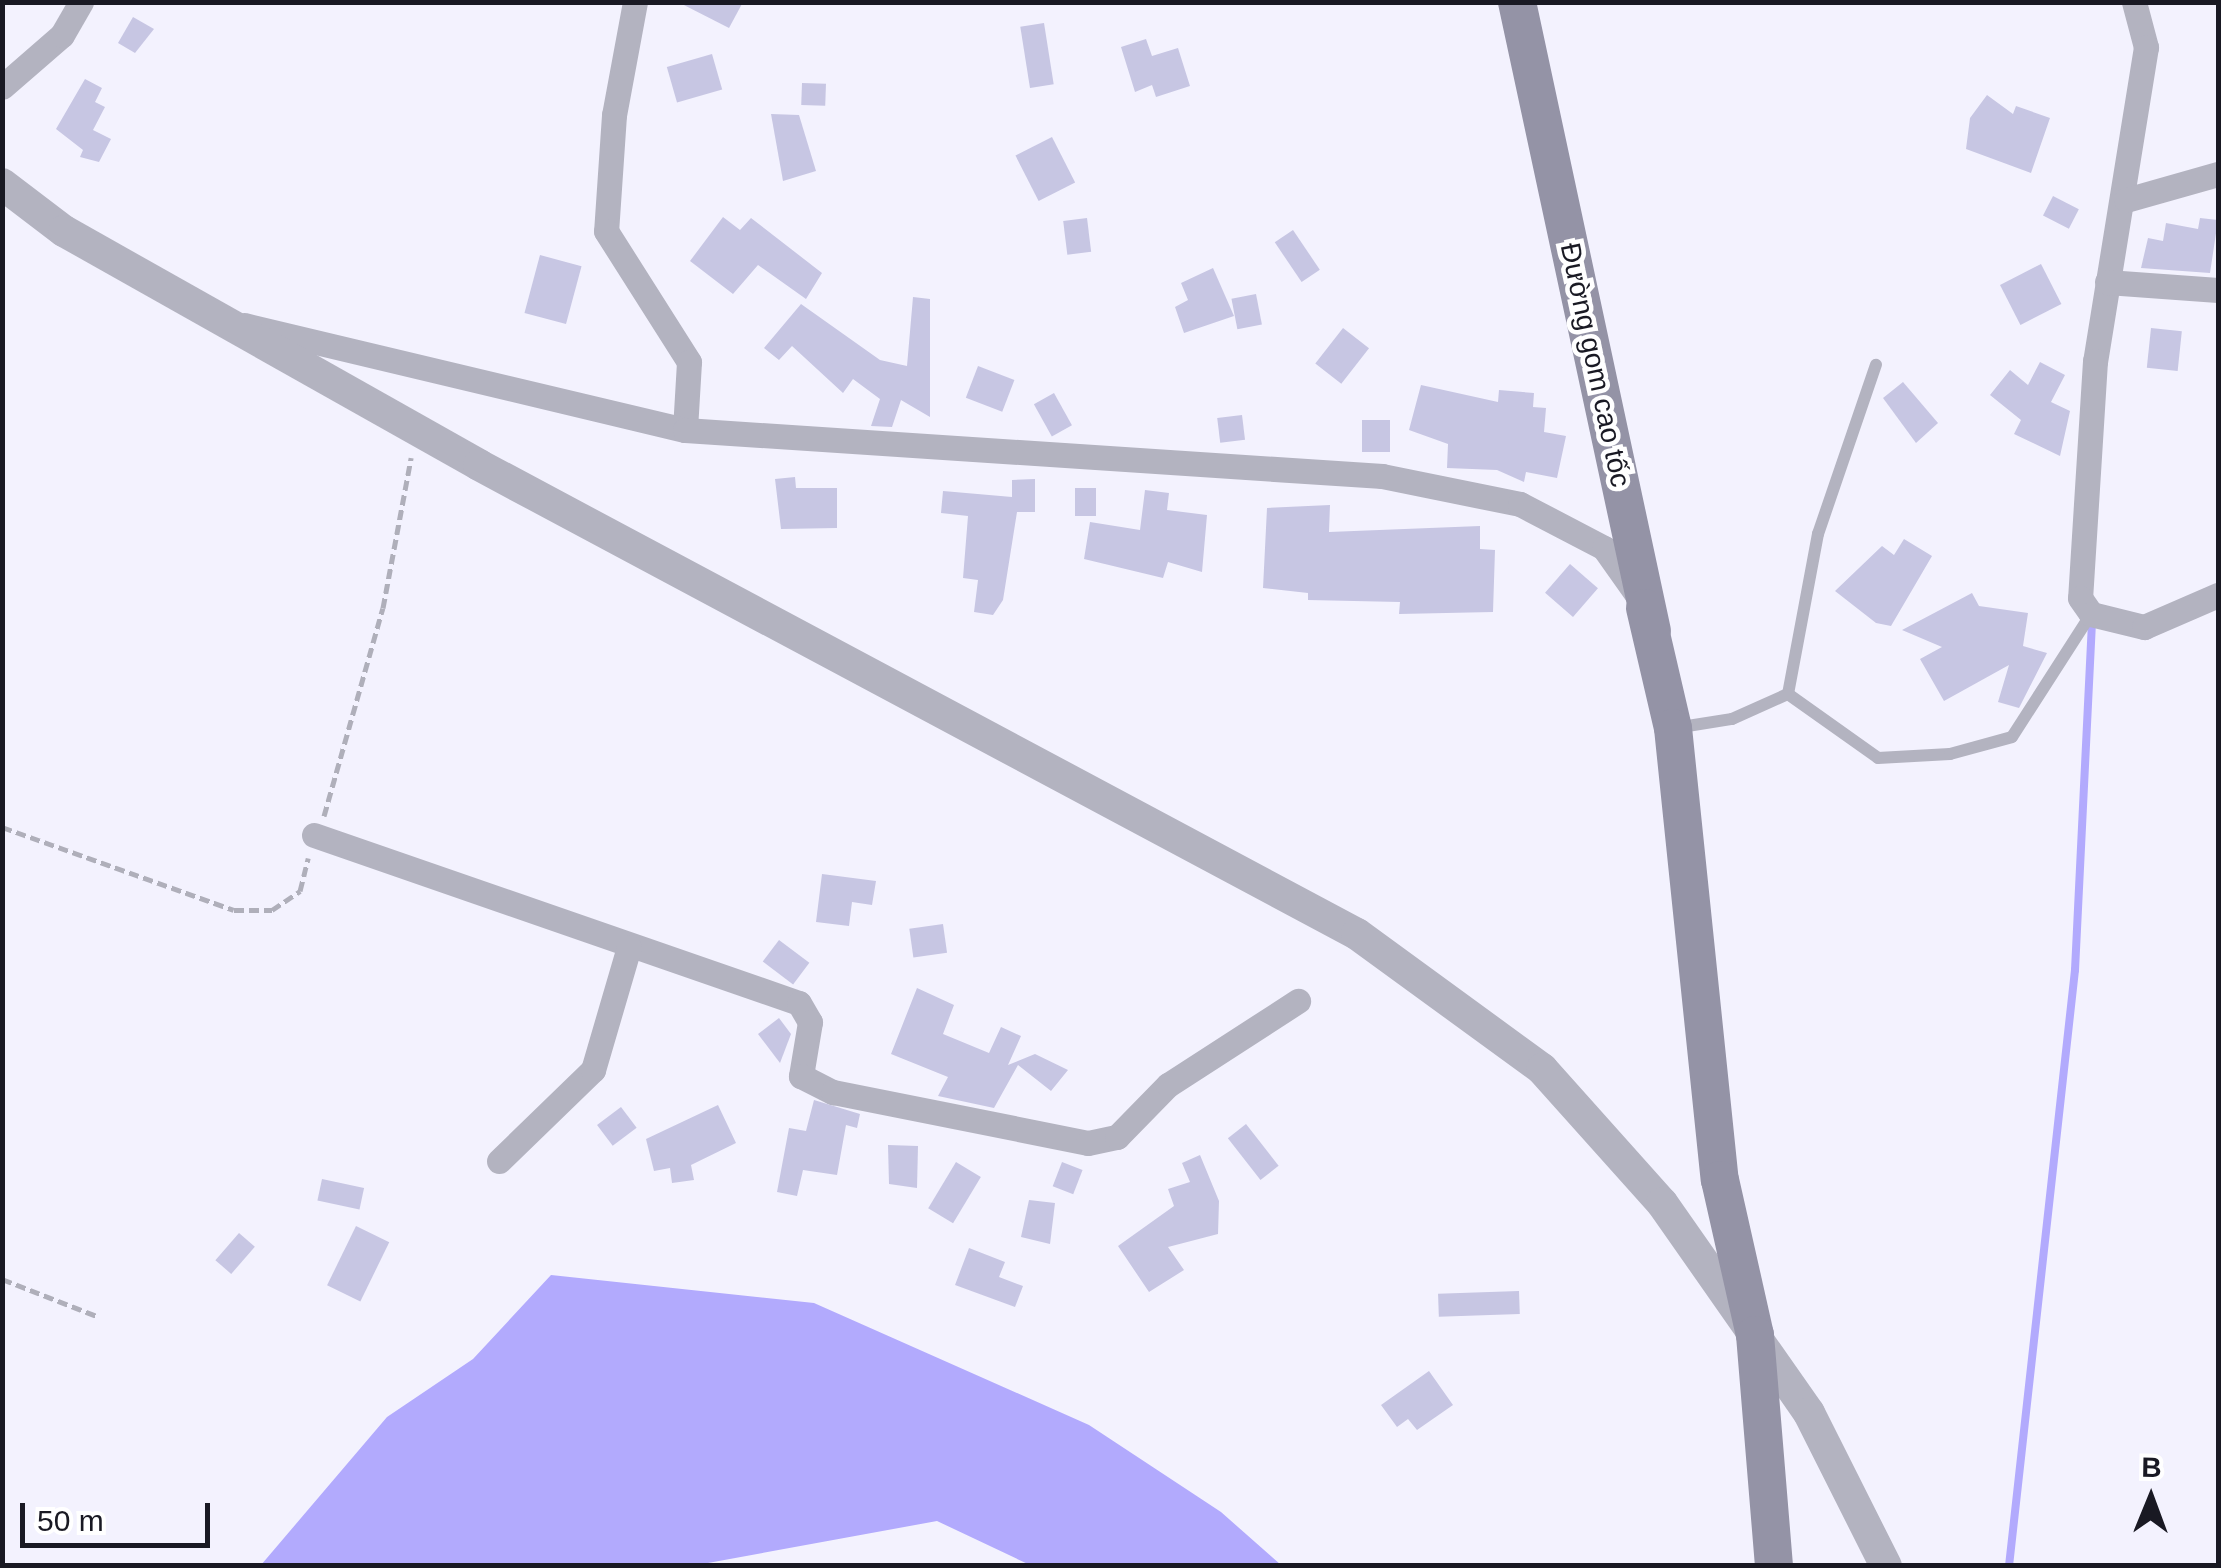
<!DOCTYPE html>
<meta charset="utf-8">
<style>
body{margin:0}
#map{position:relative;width:2221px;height:1568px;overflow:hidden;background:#f3f2fe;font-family:Helvetica,sans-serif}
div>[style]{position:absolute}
.water>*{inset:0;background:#b2aafd}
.stream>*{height:8px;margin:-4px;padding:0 4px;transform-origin:4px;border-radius:4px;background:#b2aafd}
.building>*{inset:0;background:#c7c6e3;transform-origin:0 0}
.path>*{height:5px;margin-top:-2.5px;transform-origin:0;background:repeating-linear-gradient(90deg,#afafba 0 10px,transparent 0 15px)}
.service>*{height:12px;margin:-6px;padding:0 6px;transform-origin:6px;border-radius:6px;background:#b3b3c0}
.minor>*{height:25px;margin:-12.5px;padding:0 12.5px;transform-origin:12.5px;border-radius:12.5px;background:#b3b3c0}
.tertiary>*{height:32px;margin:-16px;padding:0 16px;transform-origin:16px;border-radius:16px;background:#b3b3c0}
.secondary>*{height:38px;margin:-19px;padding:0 19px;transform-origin:19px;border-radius:19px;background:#9493a6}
span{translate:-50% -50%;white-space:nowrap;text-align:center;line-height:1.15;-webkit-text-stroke:9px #fff;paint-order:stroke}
.street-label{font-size:28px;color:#191923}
.frame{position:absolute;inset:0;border:5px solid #191923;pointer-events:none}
.north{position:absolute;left:2101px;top:1448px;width:100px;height:100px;-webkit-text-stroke:8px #fff;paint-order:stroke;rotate:1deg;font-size:28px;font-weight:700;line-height:40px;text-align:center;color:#191923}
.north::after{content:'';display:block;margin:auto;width:35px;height:45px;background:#191923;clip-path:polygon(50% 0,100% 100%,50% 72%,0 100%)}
.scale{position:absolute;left:20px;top:1503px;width:190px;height:45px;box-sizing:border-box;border:5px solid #191923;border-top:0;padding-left:12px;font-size:30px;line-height:35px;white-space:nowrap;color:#191923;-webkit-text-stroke:8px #fff;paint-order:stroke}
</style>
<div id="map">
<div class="water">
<div style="clip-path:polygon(551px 1275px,814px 1303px,1089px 1425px,1221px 1512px,1281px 1565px,1030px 1565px,937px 1521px,697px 1565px,261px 1565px,387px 1417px,473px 1359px)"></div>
</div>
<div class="stream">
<div style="left:2009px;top:1566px;width:600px;rotate:-83.68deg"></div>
<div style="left:2075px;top:970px;width:350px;rotate:-87.2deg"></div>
</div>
<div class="building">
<div style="clip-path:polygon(678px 2px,743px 2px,729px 28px)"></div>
<div style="clip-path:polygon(133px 17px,154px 29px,135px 53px,118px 43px)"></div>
<div style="left:1044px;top:23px;width:62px;height:24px;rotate:81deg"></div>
<div style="clip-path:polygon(1146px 39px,1152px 56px,1178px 48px,1190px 86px,1156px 97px,1152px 85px,1135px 92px,1121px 47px)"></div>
<div style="left:712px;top:54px;width:37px;height:47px;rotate:74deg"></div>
<div style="clip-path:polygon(85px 79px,102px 88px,95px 102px,105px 107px,93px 130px,111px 139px,99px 162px,80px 157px,83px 150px,56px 129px)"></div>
<div style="left:802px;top:83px;width:24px;height:22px;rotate:2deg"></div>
<div style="clip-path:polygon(1987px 95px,2013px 114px,2016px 106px,2050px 118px,2031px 173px,1966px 149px,1970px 118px)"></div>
<div style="clip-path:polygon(771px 114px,799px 115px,816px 171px,783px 181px)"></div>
<div style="left:1052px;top:137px;width:51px;height:41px;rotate:63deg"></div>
<div style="left:2053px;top:196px;width:29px;height:22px;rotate:27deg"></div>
<div style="clip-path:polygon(723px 217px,740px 230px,751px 218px,822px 273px,806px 299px,758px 265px,733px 294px,690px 261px)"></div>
<div style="left:1087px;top:218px;width:34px;height:24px;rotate:83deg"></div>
<div style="clip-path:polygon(2200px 218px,2218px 220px,2210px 273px,2141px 268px,2148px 238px,2163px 241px,2166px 223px,2198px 229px)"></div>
<div style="left:1293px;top:230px;width:48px;height:22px;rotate:56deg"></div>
<div style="left:540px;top:255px;width:43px;height:60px;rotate:15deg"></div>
<div style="left:2041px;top:264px;width:45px;height:46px;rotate:63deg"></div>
<div style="clip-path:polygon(1213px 268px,1234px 316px,1184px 333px,1175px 307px,1188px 300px,1181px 283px)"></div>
<div style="left:1256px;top:294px;width:31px;height:25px;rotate:79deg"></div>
<div style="clip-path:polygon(913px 297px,930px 299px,930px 417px,901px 400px,892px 427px,871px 426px,880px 399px,853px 379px,843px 393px,792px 346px,779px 360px,764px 348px,801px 304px,880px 360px,907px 366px)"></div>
<div style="left:1343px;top:328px;width:33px;height:45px;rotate:38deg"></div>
<div style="left:2151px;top:328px;width:31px;height:40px;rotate:6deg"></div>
<div style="clip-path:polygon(2040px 362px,2065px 375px,2051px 402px,2070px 411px,2060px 456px,2014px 434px,2021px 420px,1990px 395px,2010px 370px,2028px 385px)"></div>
<div style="left:978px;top:366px;width:39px;height:34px;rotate:21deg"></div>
<div style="clip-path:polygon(1903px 382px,1938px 423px,1916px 443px,1883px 398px)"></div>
<div style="clip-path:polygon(1421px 385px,1498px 402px,1499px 390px,1534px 393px,1533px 407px,1546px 408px,1544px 432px,1566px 436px,1557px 478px,1526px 472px,1524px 482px,1497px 470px,1447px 468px,1448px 444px,1409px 430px)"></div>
<div style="left:1054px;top:393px;width:37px;height:23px;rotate:61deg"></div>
<div style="left:1242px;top:415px;width:25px;height:25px;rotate:83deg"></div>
<div style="left:1362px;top:420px;width:28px;height:32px"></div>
<div style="clip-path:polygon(795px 477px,796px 488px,837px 488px,837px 528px,781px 529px,775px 479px)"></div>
<div style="clip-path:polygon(1035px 479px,1035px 512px,1017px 512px,1003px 600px,993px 615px,974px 612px,978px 580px,963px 578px,968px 516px,941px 513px,943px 491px,1012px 497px,1012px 480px)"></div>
<div style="left:1075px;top:488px;width:21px;height:28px"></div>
<div style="clip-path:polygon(1145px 490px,1169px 493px,1167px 510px,1207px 515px,1202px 572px,1168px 562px,1163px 578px,1084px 559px,1090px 522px,1140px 530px)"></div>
<div style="clip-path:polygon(1330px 505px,1329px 532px,1480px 526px,1480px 549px,1495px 550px,1493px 612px,1399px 614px,1400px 602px,1308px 600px,1308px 593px,1263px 588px,1267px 508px)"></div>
<div style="clip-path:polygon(1904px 539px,1932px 556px,1891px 626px,1876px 623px,1835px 591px,1882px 546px,1894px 555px)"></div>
<div style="left:1570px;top:564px;width:37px;height:38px;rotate:41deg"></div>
<div style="clip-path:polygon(1972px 593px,1979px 606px,2028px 613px,2023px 646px,2047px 653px,2019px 708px,1998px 702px,2009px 665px,1944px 701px,1920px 659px,1942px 647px,1902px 630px)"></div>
<div style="clip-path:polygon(822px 874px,876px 881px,872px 905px,852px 902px,849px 926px,816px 922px)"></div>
<div style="left:943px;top:924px;width:29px;height:34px;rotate:82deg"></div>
<div style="left:779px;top:940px;width:38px;height:27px;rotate:37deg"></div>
<div style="clip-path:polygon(917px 988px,954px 1005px,943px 1034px,989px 1053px,1001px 1027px,1021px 1036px,1008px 1065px,1035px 1054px,1068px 1070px,1051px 1091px,1018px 1065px,994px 1108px,938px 1096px,948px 1077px,891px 1054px)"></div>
<div style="clip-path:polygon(779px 1018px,791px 1034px,780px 1063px,758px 1034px)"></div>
<div style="clip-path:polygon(814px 1100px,860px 1114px,857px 1128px,846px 1125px,837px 1175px,803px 1170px,797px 1196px,777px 1192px,789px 1128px,806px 1131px)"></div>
<div style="clip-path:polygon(718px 1105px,736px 1143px,691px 1165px,694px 1180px,672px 1183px,670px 1168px,654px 1171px,646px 1139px)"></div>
<div style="left:621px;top:1107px;width:26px;height:30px;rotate:53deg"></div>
<div style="left:1246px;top:1124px;width:53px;height:23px;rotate:52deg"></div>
<div style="clip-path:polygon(888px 1145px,918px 1146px,917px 1188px,889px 1184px)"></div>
<div style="clip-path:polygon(1200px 1155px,1219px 1201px,1218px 1234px,1168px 1247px,1184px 1270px,1149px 1292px,1118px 1246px,1174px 1206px,1168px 1189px,1190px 1182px,1182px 1163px)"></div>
<div style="left:956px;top:1162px;width:29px;height:54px;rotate:31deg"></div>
<div style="left:1062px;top:1162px;width:22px;height:26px;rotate:21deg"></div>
<div style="left:322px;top:1179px;width:43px;height:22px;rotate:12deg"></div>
<div style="clip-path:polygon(1029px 1200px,1055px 1203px,1050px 1244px,1021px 1237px)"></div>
<div style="left:356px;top:1226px;width:37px;height:66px;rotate:26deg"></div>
<div style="left:239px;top:1233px;width:21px;height:36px;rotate:41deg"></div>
<div style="clip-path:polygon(969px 1248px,1005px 1262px,999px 1277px,1023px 1286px,1015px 1307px,955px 1285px)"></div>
<div style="left:1519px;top:1291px;width:23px;height:81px;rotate:88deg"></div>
<div style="clip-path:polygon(1429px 1371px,1453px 1405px,1417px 1430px,1408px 1419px,1397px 1427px,1381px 1405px)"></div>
</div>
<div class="path">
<div style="left:324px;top:816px;width:216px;rotate:-74.2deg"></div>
<div style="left:383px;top:608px;width:153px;rotate:-79.4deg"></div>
<div style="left:2px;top:827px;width:246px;rotate:19.7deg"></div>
<div style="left:234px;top:910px;width:38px"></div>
<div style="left:272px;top:910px;width:34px;rotate:-34deg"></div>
<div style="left:300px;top:891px;width:34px;rotate:-76deg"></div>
<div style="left:2px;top:1279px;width:102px;rotate:21.3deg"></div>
</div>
<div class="service">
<div style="left:1788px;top:694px;width:163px;rotate:-79.4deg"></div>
<div style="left:1818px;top:534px;width:179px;rotate:-71.1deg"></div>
<div style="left:1675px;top:728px;width:58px;rotate:-9deg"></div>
<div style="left:1732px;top:719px;width:61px;rotate:-24.1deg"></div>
<div style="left:1788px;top:694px;width:110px;rotate:35.4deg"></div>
<div style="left:1878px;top:758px;width:72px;rotate:-3.2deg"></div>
<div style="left:1950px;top:754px;width:64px;rotate:-15.3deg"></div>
<div style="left:2012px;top:737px;width:146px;rotate:-57.3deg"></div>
</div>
<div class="minor">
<div style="left:635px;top:2px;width:115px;rotate:100.5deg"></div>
<div style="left:614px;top:115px;width:116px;rotate:93.9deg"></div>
<div style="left:606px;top:231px;width:155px;rotate:57.6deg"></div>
<div style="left:689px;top:362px;width:68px;rotate:93.4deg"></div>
<div style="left:2134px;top:2px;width:47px;rotate:75.1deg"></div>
<div style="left:2146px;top:47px;width:318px;rotate:99.2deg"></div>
<div style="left:2095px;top:361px;width:237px;rotate:93.6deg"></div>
<div style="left:2080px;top:598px;width:19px;rotate:55deg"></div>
<div style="left:2091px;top:614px;width:55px;rotate:13.8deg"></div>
<div style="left:2144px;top:627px;width:81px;rotate:-23.4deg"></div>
<div style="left:2px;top:87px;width:79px;rotate:-40.9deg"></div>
<div style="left:62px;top:35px;width:38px;rotate:-60deg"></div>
<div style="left:2126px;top:200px;width:96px;rotate:-15.8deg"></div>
<div style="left:2107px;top:282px;width:111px;rotate:4.1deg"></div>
<div style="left:244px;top:325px;width:453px;rotate:13.4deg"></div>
<div style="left:685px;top:430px;width:699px;rotate:3.78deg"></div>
<div style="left:1382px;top:476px;width:141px;rotate:11.5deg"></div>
<div style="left:1520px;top:504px;width:95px;rotate:27.6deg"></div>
<div style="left:1604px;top:548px;width:62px;rotate:54.8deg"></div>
<div style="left:314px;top:835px;width:513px;rotate:19.11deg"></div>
<div style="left:799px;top:1003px;width:22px;rotate:60deg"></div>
<div style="left:810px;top:1022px;width:55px;rotate:99.5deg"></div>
<div style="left:801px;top:1076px;width:36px;rotate:27deg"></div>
<div style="left:833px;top:1092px;width:260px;rotate:11.3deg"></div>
<div style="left:1088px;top:1143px;width:30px;rotate:-12deg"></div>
<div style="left:1117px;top:1137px;width:73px;rotate:-45.6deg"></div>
<div style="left:1168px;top:1085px;width:155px;rotate:-32.9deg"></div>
<div style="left:499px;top:1161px;width:131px;rotate:-44.1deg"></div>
<div style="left:593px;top:1070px;width:128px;rotate:-73.7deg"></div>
</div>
<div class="tertiary">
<div style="left:2px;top:184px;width:78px;rotate:37.2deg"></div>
<div style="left:64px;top:231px;width:476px;rotate:29.4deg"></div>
<div style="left:479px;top:465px;width:995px;rotate:28.11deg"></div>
<div style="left:1357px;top:934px;width:229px;rotate:36.1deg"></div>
<div style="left:1542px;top:1069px;width:180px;rotate:48.2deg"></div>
<div style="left:1662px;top:1203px;width:256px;rotate:55deg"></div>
<div style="left:1809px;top:1413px;width:171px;rotate:63.3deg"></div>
</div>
<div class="secondary">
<div style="left:1517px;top:2px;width:643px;rotate:77.89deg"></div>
<div style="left:1645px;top:608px;width:123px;rotate:76.9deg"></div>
<div style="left:1673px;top:728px;width:454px;rotate:84.1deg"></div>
<div style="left:1720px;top:1180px;width:159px;rotate:77.3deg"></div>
<div style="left:1755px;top:1335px;width:232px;rotate:85.3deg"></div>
</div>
<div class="street-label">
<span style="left:1595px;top:365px;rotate:78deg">Đường gom cao tốc</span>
</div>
<div class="frame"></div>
<div class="north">B</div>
<div class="scale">50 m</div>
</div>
